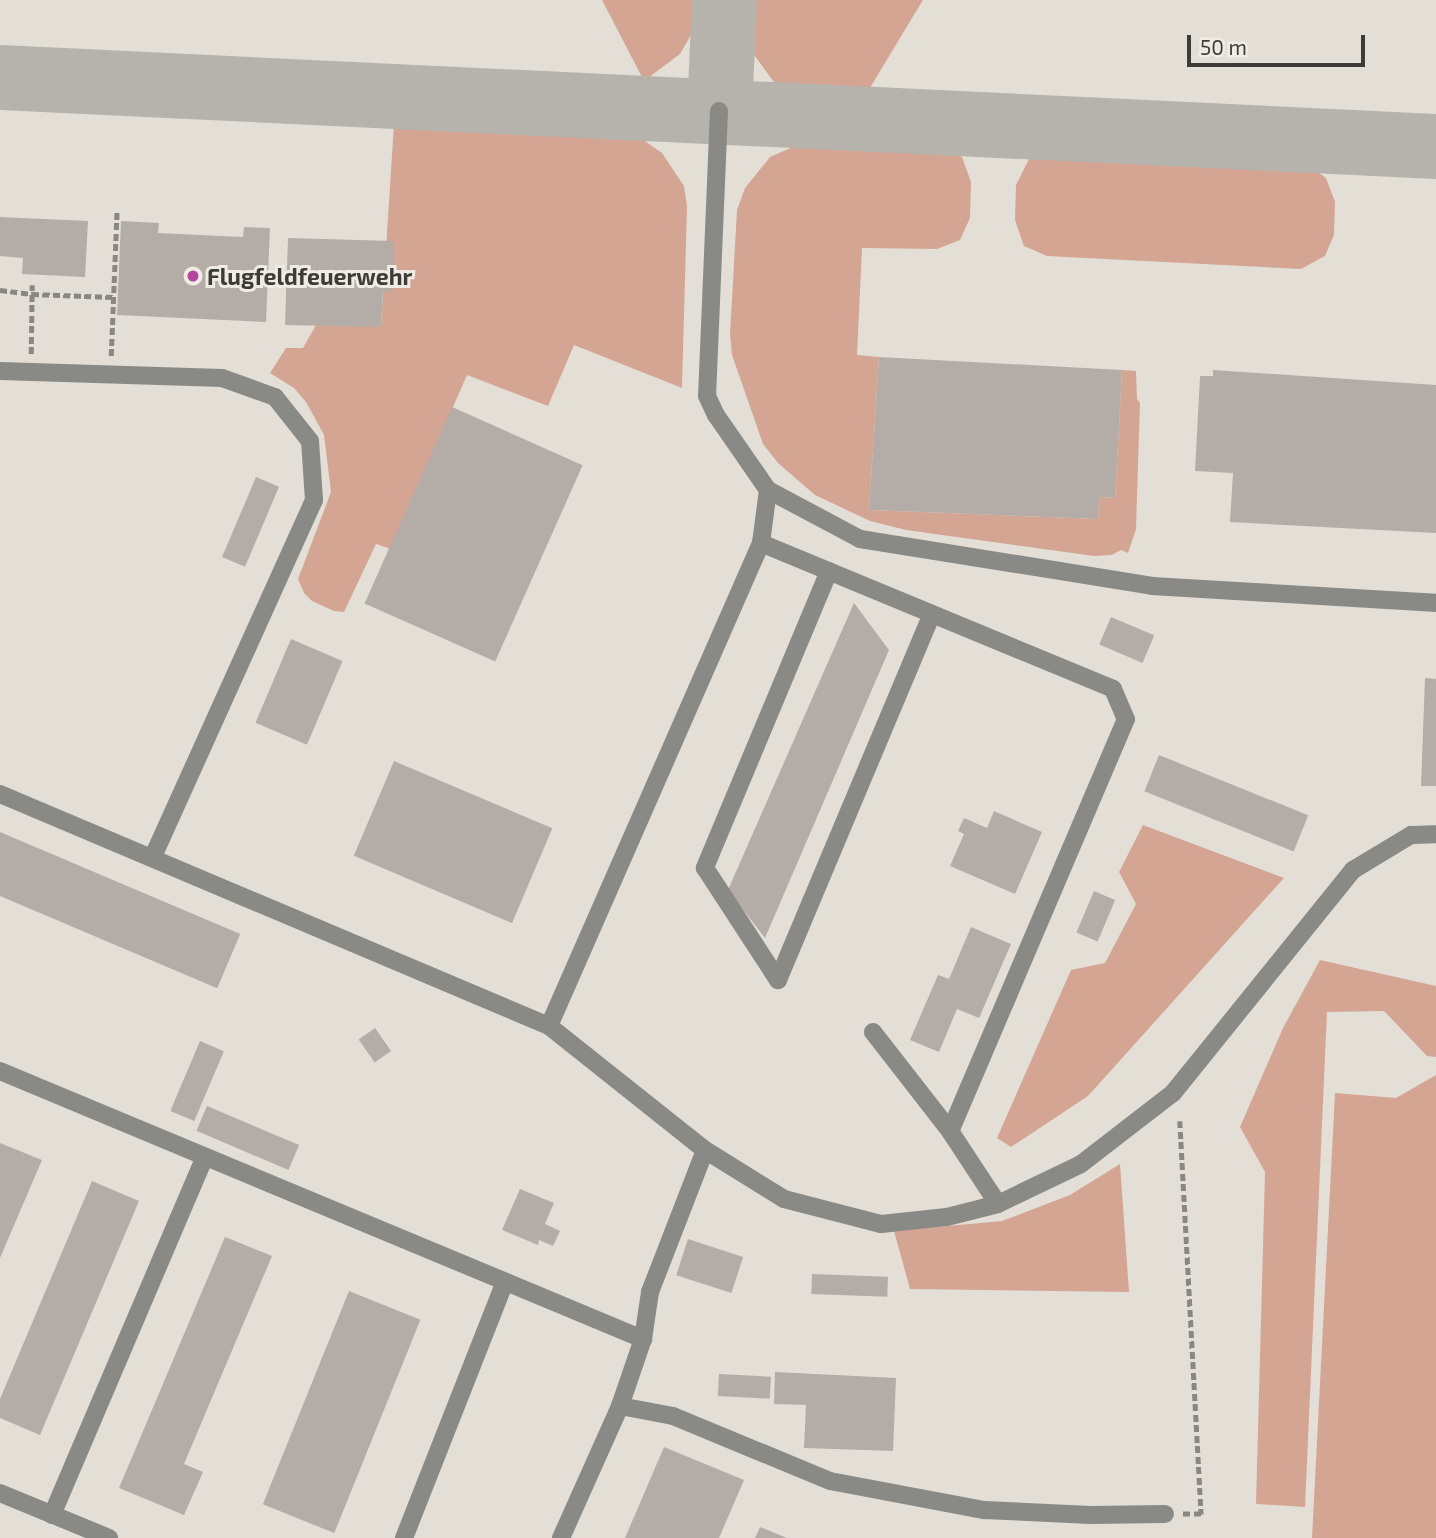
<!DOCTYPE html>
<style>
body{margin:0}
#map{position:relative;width:1436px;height:1538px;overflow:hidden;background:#e3dfd7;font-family:"Exo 2",sans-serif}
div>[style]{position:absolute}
.green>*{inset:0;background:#d5a594}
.taxiway>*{height:65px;margin:-32.5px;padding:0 32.5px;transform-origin:32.5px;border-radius:32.5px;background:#b6b3ac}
.building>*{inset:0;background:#b4ada7;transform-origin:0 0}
.path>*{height:4.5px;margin-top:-2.25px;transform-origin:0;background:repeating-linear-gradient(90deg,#8a8782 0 7px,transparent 0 10.5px)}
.minor>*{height:18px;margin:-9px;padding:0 9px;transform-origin:9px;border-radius:9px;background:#898986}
.dots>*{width:19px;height:19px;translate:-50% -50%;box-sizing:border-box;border:4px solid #f0ece4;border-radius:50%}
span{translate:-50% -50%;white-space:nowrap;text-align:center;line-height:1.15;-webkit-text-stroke:6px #f0ece4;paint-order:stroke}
.poi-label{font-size:23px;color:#3d3c39;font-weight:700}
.left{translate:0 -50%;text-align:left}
.scale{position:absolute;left:1187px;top:35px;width:178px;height:32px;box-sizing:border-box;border:4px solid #3d3c39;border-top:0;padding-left:9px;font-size:21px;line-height:24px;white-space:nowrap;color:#3d3c39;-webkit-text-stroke:5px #f0ece4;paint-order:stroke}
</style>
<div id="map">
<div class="green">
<div style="clip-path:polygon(602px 0,702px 0,695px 28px,680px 54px,644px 81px)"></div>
<div style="clip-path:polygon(749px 0,923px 0,865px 96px,787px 91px,773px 81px,752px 52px,747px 35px)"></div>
<div style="clip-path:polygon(399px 118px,620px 131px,639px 137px,662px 153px,684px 186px,687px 206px,682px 388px,574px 345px,548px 406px,467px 375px,391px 549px,376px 544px,344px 612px,334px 611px,312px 601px,304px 593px,298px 579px,331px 492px,324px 435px,306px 402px,294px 388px,270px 373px,286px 348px,303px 348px,316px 325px,381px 326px,394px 124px)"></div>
<div style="clip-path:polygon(825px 140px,941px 146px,962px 157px,971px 182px,970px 218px,960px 240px,937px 249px,862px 248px,857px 355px,879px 357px,869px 510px,1098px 519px,1099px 497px,1115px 498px,1122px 370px,1136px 371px,1137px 399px,1140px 403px,1136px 529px,1128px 553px,1121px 550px,1112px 555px,1094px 556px,906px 530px,870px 521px,815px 495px,778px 463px,763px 444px,732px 355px,730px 334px,737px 210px,745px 188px,770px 157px,804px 142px)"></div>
<div style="clip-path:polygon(1051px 151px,1308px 165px,1326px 178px,1335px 202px,1334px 235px,1325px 256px,1301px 269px,1047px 256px,1024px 246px,1015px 220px,1016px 185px,1029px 159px)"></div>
<div style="clip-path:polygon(1143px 825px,1284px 878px,1088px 1096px,1011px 1147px,997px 1138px,1071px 970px,1105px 963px,1136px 904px,1119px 872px)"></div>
<div style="clip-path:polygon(1320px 960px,1436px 986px,1436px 1057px,1427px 1056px,1384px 1011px,1327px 1012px,1305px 1507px,1256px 1504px,1265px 1172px,1240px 1127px,1283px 1028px)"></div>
<div style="clip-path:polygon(1436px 1075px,1436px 1538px,1312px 1538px,1335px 1093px,1396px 1098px)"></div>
<div style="clip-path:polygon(1120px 1164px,1129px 1292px,910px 1289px,894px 1231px,1002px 1221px,1070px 1195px)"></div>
</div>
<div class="taxiway">
<div style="left:0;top:77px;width:1438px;rotate:2.75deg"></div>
<div style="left:719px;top:111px;width:111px;rotate:-87.4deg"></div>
</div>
<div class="building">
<div style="clip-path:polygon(0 217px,88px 221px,85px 277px,22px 274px,23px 258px,0 256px)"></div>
<div style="clip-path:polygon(121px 221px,159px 223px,158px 233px,243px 237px,244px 227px,270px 228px,266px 322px,117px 315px)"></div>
<div style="clip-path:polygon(288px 238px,394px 241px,392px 292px,383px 292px,381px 327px,285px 325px)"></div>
<div style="clip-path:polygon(879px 357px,1122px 370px,1115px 498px,1099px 497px,1098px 519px,869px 510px)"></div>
<div style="clip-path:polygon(1213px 370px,1436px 385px,1436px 533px,1230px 522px,1233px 473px,1195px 471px,1200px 376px,1213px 376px)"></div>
<div style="left:452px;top:407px;width:143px;height:215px;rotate:24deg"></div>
<div style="left:256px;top:477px;width:25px;height:87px;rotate:23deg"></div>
<div style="clip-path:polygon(854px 603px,889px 650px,765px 938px,728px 890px)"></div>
<div style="left:1111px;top:617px;width:47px;height:30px;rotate:23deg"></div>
<div style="left:291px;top:639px;width:56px;height:91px;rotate:23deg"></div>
<div style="clip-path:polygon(1425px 678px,1436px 679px,1436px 786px,1421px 786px)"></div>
<div style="left:1159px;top:755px;width:161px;height:39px;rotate:22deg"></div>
<div style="left:394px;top:761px;width:172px;height:103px;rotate:23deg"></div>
<div style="clip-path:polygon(994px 811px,1042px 832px,1015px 894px,950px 866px,964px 834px,958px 831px,964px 818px,987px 828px)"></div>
<div style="left:0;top:832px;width:261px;height:59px;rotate:23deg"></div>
<div style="left:1094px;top:891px;width:23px;height:45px;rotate:23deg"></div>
<div style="clip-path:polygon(971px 927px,1011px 944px,979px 1018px,957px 1009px,939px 1052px,910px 1040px,938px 975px,949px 979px)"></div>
<div style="left:375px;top:1028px;width:28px;height:20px;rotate:55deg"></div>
<div style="left:200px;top:1041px;width:26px;height:76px;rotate:23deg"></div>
<div style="left:207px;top:1106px;width:100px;height:27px;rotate:23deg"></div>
<div style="clip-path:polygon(0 1143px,42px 1160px,0 1258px)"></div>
<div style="clip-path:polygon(92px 1181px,139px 1201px,40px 1435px,0 1418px,0 1399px)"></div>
<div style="clip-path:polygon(520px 1189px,554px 1203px,545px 1224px,560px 1231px,553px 1246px,539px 1240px,538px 1245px,502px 1230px)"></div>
<div style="clip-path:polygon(225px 1237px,272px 1256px,184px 1464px,203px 1472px,184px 1515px,119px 1488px)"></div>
<div style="left:688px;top:1239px;width:58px;height:38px;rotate:18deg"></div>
<div style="left:812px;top:1274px;width:76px;height:20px;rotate:2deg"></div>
<div style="left:349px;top:1291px;width:77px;height:230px;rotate:22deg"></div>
<div style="clip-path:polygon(775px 1372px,896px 1378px,893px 1451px,804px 1448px,806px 1405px,774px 1404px)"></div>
<div style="left:719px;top:1374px;width:52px;height:22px;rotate:3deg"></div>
<div style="clip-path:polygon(664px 1447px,744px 1480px,719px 1538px,625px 1538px)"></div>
<div style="clip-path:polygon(760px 1527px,787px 1538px,755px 1538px)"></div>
</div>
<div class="path">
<div style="left:0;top:290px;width:32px;rotate:7deg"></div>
<div style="left:32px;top:294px;width:81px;rotate:2.1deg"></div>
<div style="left:31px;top:354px;width:69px;rotate:-89.2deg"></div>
<div style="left:111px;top:356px;width:147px;rotate:-87.7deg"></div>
<div style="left:1180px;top:1121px;width:394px;rotate:86.9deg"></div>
<div style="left:1201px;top:1514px;width:18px;rotate:180deg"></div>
</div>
<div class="minor">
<div style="left:719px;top:111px;width:285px;rotate:92.4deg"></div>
<div style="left:707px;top:396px;width:21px;rotate:65deg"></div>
<div style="left:716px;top:415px;width:91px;rotate:55.3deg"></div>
<div style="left:768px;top:490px;width:104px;rotate:28deg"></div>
<div style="left:860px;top:539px;width:296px;rotate:9.1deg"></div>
<div style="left:1152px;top:586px;width:285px;rotate:3.4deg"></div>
<div style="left:0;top:371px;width:222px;rotate:1.8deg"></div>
<div style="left:222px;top:378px;width:56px;rotate:19.7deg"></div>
<div style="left:275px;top:397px;width:56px;rotate:51.5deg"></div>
<div style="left:310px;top:441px;width:59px;rotate:86.1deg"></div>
<div style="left:314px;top:500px;width:392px;rotate:114.3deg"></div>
<div style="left:761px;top:543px;width:381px;rotate:22.5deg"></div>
<div style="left:1113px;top:689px;width:33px;rotate:67deg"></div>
<div style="left:1126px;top:719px;width:448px;rotate:113.1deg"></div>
<div style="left:829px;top:571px;width:322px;rotate:112.7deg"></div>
<div style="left:705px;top:868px;width:134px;rotate:56.9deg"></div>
<div style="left:778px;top:980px;width:397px;rotate:-67.2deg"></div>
<div style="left:0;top:794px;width:596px;rotate:22.91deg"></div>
<div style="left:549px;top:1026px;width:199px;rotate:38.5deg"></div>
<div style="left:705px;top:1150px;width:93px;rotate:31.8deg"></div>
<div style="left:784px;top:1199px;width:100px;rotate:14.5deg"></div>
<div style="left:881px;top:1224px;width:66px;rotate:-6.1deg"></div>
<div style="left:947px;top:1217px;width:53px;rotate:-14.3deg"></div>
<div style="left:998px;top:1204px;width:92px;rotate:-25.7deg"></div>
<div style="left:1081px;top:1164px;width:116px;rotate:-37.7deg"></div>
<div style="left:1173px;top:1093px;width:287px;rotate:-51.1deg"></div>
<div style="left:1353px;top:870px;width:68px;rotate:-31.1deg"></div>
<div style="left:1411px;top:835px;width:25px;rotate:-2deg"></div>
<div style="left:549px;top:1026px;width:527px;rotate:-66.3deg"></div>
<div style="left:761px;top:543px;width:53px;rotate:-82.5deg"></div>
<div style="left:873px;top:1032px;width:125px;rotate:52.1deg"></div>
<div style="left:950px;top:1131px;width:87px;rotate:56.7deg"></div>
<div style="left:0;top:1071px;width:697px;rotate:22.63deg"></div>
<div style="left:620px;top:1406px;width:54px;rotate:10.7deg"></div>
<div style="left:673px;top:1416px;width:170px;rotate:22.5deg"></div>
<div style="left:830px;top:1481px;width:157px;rotate:10.7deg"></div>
<div style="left:984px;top:1510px;width:107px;rotate:2.7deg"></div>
<div style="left:1091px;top:1515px;width:74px;rotate:-0.8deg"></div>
<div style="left:0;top:1493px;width:118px;rotate:22.4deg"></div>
<div style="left:52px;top:1515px;width:389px;rotate:-66.9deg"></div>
<div style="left:404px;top:1538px;width:275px;rotate:-68.5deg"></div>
<div style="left:561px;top:1538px;width:145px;rotate:-65.9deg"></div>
<div style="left:620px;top:1406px;width:71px;rotate:-71.1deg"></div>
<div style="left:643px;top:1339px;width:48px;rotate:-81.5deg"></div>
<div style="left:650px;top:1292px;width:152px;rotate:-68.8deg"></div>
</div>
<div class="dots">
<div style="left:193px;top:276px;background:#b344a1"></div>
</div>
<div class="poi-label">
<span class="left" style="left:207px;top:276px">Flugfeldfeuerwehr</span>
</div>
<div class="scale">50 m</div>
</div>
